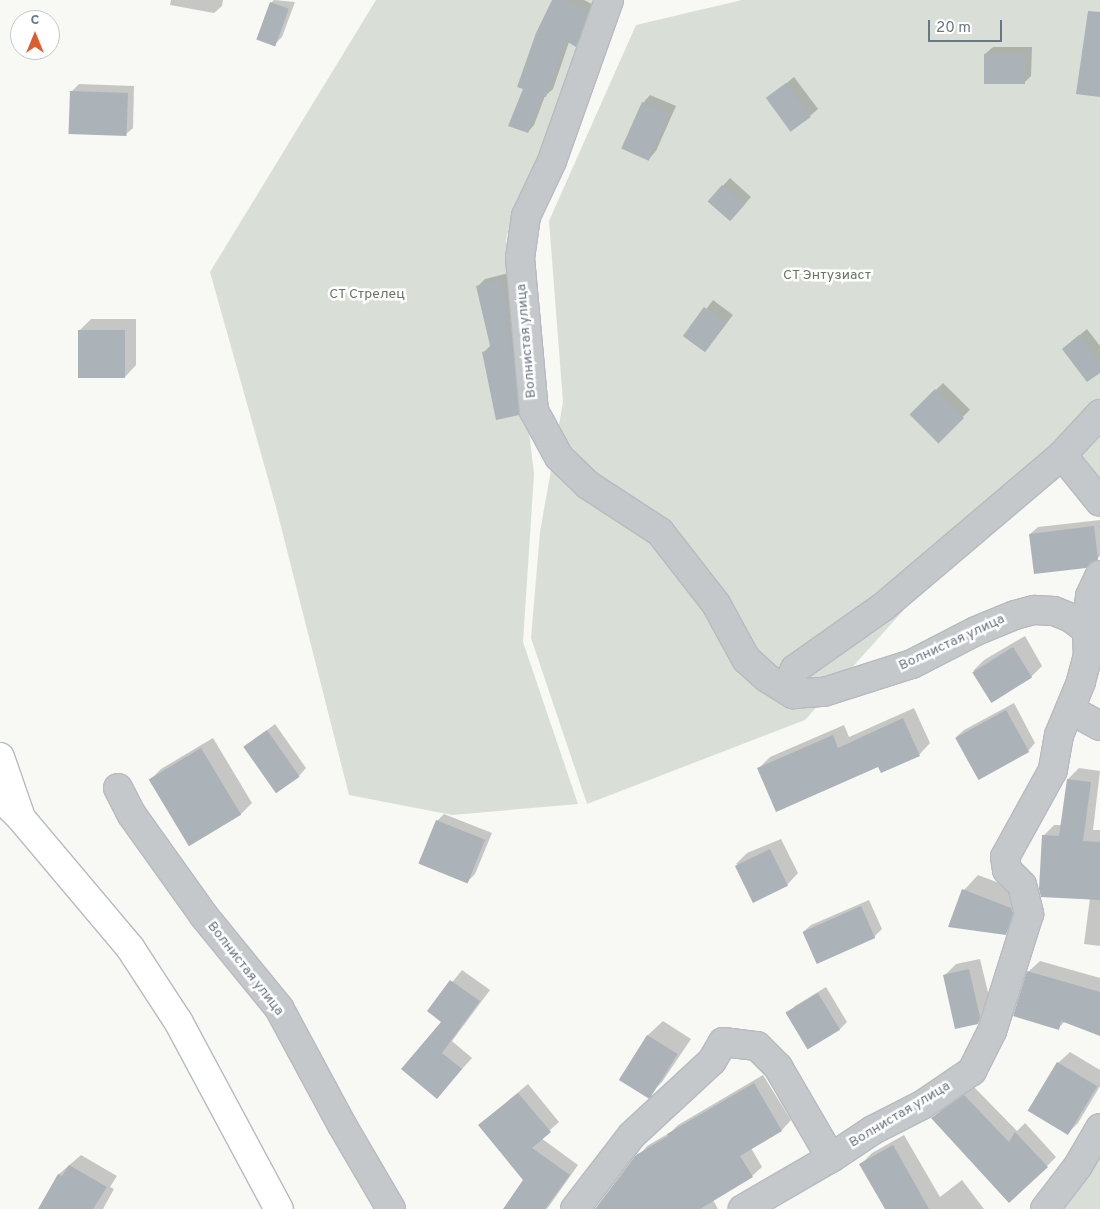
<!DOCTYPE html>
<meta charset="utf-8">
<style>
body{margin:0}
#map{position:relative;width:1100px;height:1209px;overflow:hidden;background:#f8f8f5;font-family:Overpass,sans-serif}
div>[style]{position:absolute}
.green>*{inset:0;background:#d9dfd6}
.shadow>*{inset:0;background:#0003;transform-origin:0 0}
.building>*{inset:0;background:#abb2b8;transform-origin:0 0}
.roads{filter:drop-shadow(1px 0 #b7bbbf) drop-shadow(-1px 0 #b7bbbf) drop-shadow(0 1px #b7bbbf) drop-shadow(0 -1px #b7bbbf)}
.minor>*{height:28px;margin:-14px;padding:0 14px;transform-origin:14px;border-radius:14px;background:#c4c8cb}
.major>*{height:28px;margin:-14px;padding:0 14px;transform-origin:14px;border-radius:14px;background:#fff}
span{translate:-50% -50%;white-space:nowrap;text-align:center;line-height:1.15;-webkit-text-stroke:5px #fff;paint-order:stroke}
.park-label{font-size:14px;color:#667862}
.street-label{font-size:14px;color:#687785}
.north{position:absolute;left:10px;top:10px;width:50px;height:50px;box-sizing:border-box;background:#fff;border:1px solid #c3c9ce;border-radius:50%;rotate:0deg;font-size:14px;font-weight:700;line-height:20px;text-align:center;color:#687785}
.north::after{content:'';display:block;margin:auto;width:18px;height:22px;background:#df5c2f;clip-path:polygon(50% 0,100% 100%,50% 72%,0 100%)}
.scale{position:absolute;left:928px;top:20px;width:74px;height:22px;box-sizing:border-box;border:2px solid #687785;border-top:0;padding-left:6px;font-size:15px;line-height:18px;white-space:nowrap;color:#687785;-webkit-text-stroke:4px #fff;paint-order:stroke}
</style>
<div id="map">
<div class="green">
<div style="clip-path:polygon(376px 0,621px 0,515px 206px,506px 239px,534px 474px,523px 642px,578px 804px,452px 815px,349px 795px,276px 507px,210px 272px)"></div>
<div style="clip-path:polygon(742px 0,1100px 0,1100px 478px,1059px 437px,805px 720px,587px 804px,531px 638px,540px 532px,563px 402px,549px 221px,636px 25px)"></div>
<div style="clip-path:polygon(1100px 1141px,1100px 1209px,1056px 1209px)"></div>
</div>
<div class="shadow">
<div style="clip-path:polygon(171px 0,223px 0,222px 6px,214px 13px,170px 5px)"></div>
<div style="clip-path:polygon(274px 0,295px 2px,282px 37px,275px 44px,271px 3px)"></div>
<div style="clip-path:polygon(553px 0,584px 0,594px 5px,582px 38px,576px 45px,569px 42px,553px 89px,545px 96px,534px 125px,528px 132px,524px 88px)"></div>
<div style="clip-path:polygon(993px 47px,1032px 47px,1031px 76px,1024px 83px,985px 54px)"></div>
<div style="clip-path:polygon(794px 77px,818px 109px,810px 116px,768px 98px)"></div>
<div style="clip-path:polygon(79px 84px,134px 86px,133px 128px,125px 135px,72px 91px)"></div>
<div style="clip-path:polygon(650px 95px,676px 106px,656px 151px,649px 159px,643px 103px)"></div>
<div style="clip-path:polygon(730px 178px,751px 197px,737px 213px,709px 201px)"></div>
<div style="clip-path:polygon(509px 273px,526px 407px,519px 414px,483px 353px,491px 345px,478px 286px,485px 279px)"></div>
<div style="left:713px;top:300px;width:25px;height:46px;rotate:37deg"></div>
<div style="clip-path:polygon(91px 319px,136px 319px,136px 365px,125px 377px,79px 331px)"></div>
<div style="clip-path:polygon(1087px 329px,1100px 346px,1100px 371px,1063px 349px)"></div>
<div style="left:943px;top:383px;width:38px;height:45px;rotate:45deg"></div>
<div style="clip-path:polygon(1100px 520px,1100px 556px,1097px 559px,1030px 534px,1038px 527px)"></div>
<div style="clip-path:polygon(1025px 636px,1042px 666px,1031px 677px,973px 671px,984px 660px)"></div>
<div style="clip-path:polygon(1014px 703px,1035px 743px,1028px 751px,956px 737px,964px 730px)"></div>
<div style="clip-path:polygon(914px 708px,930px 743px,919px 755px,879px 765px,759px 768px,770px 757px,844px 725px,849px 737px)"></div>
<div style="clip-path:polygon(275px 724px,306px 768px,299px 776px,245px 747px)"></div>
<div style="clip-path:polygon(213px 738px,252px 803px,241px 814px,190px 844px,150px 780px,161px 769px)"></div>
<div style="clip-path:polygon(1079px 768px,1100px 771px,1093px 830px,1100px 830px,1100px 946px,1084px 944px,1090px 898px,1043px 836px,1054px 825px,1062px 825px,1068px 779px)"></div>
<div style="clip-path:polygon(444px 814px,492px 833px,475px 874px,467px 882px,437px 821px)"></div>
<div style="clip-path:polygon(781px 839px,798px 873px,787px 885px,736px 864px,747px 853px)"></div>
<div style="clip-path:polygon(978px 875px,1026px 893px,1021px 918px,1006px 933px,964px 890px)"></div>
<div style="clip-path:polygon(869px 900px,882px 929px,874px 937px,803px 932px,811px 925px)"></div>
<div style="clip-path:polygon(980px 959px,991px 1005px,989px 1012px,977px 1023px,944px 976px,956px 964px)"></div>
<div style="clip-path:polygon(1040px 961px,1100px 978px,1100px 1034px,1065px 1021px,1058px 1029px,1028px 972px)"></div>
<div style="clip-path:polygon(462px 970px,490px 990px,452px 1041px,472px 1058px,437px 1097px,443px 1021px,429px 1011px)"></div>
<div style="clip-path:polygon(826px 987px,847px 1022px,840px 1029px,788px 1013px,795px 1006px)"></div>
<div style="clip-path:polygon(663px 1021px,691px 1039px,662px 1082px,648px 1096px,620px 1078px,648px 1035px)"></div>
<div style="clip-path:polygon(1070px 1052px,1100px 1070px,1100px 1086px,1078px 1123px,1067px 1134px,1058px 1063px)"></div>
<div style="clip-path:polygon(763px 1075px,791px 1120px,782px 1130px,751px 1148px,762px 1167px,752px 1176px,713px 1200px,718px 1209px,596px 1209px,647px 1146px,671px 1132px,678px 1125px)"></div>
<div style="clip-path:polygon(528px 1084px,559px 1122px,541px 1138px,578px 1165px,547px 1209px,511px 1209px,525px 1180px,490px 1116px)"></div>
<div style="clip-path:polygon(974px 1087px,1017px 1131px,1025px 1123px,1056px 1157px,1047px 1166px,933px 1118px,942px 1109px)"></div>
<div style="clip-path:polygon(904px 1135px,940px 1197px,962px 1180px,984px 1209px,886px 1209px,861px 1164px,872px 1153px)"></div>
<div style="clip-path:polygon(81px 1155px,117px 1176px,110px 1187px,114px 1189px,103px 1209px,39px 1209px,59px 1174px)"></div>
</div>
<div class="building">
<div style="clip-path:polygon(552px 0,564px 0,588px 12px,576px 47px,566px 41px,546px 97px,542px 96px,528px 133px,508px 126px,523px 89px,517px 87px,536px 33px)"></div>
<div style="left:270px;top:2px;width:20px;height:40px;rotate:20deg"></div>
<div style="clip-path:polygon(1088px 11px,1100px 12px,1100px 97px,1076px 94px)"></div>
<div style="left:984px;top:54px;width:41px;height:30px"></div>
<div style="left:786px;top:83px;width:42px;height:25px;rotate:54deg"></div>
<div style="left:70px;top:91px;width:58px;height:43px;rotate:2deg"></div>
<div style="left:642px;top:102px;width:30px;height:51px;rotate:24deg"></div>
<div style="left:722px;top:185px;width:30px;height:22px;rotate:41deg"></div>
<div style="clip-path:polygon(501px 280px,509px 314px,505px 315px,513px 357px,519px 415px,496px 420px,482px 352px,491px 350px,476px 286px)"></div>
<div style="left:704px;top:307px;width:27px;height:36px;rotate:36deg"></div>
<div style="left:78px;top:330px;width:47px;height:48px"></div>
<div style="clip-path:polygon(1079px 335px,1100px 363px,1100px 373px,1087px 382px,1062px 349px)"></div>
<div style="left:935px;top:389px;width:41px;height:36px;rotate:45deg"></div>
<div style="clip-path:polygon(1094px 526px,1098px 560px,1086px 568px,1034px 574px,1029px 534px)"></div>
<div style="left:1013px;top:647px;width:36px;height:48px;rotate:58deg"></div>
<div style="left:1006px;top:710px;width:48px;height:58px;rotate:61deg"></div>
<div style="clip-path:polygon(903px 718px,920px 756px,881px 773px,878px 767px,776px 812px,757px 768px,833px 735px,838px 748px)"></div>
<div style="left:267px;top:730px;width:57px;height:29px;rotate:55deg"></div>
<div style="left:201px;top:748px;width:78px;height:61px;rotate:59deg"></div>
<div style="clip-path:polygon(1067px 779px,1091px 782px,1083px 841px,1100px 842px,1100px 900px,1041px 897px,1039px 889px,1042px 835px,1059px 836px)"></div>
<div style="left:436px;top:820px;width:53px;height:47px;rotate:22deg"></div>
<div style="left:770px;top:849px;width:41px;height:39px;rotate:64deg"></div>
<div style="clip-path:polygon(962px 889px,1011px 908px,1013px 913px,1006px 935px,948px 927px)"></div>
<div style="left:861px;top:906px;width:35px;height:64px;rotate:66deg"></div>
<div style="clip-path:polygon(969px 969px,980px 1017px,978px 1024px,955px 1029px,943px 975px)"></div>
<div style="clip-path:polygon(1027px 971px,1100px 992px,1100px 1036px,1061px 1021px,1059px 1030px,1013px 1016px)"></div>
<div style="clip-path:polygon(450px 980px,480px 1001px,442px 1053px,462px 1069px,437px 1099px,401px 1069px,441px 1022px,427px 1011px)"></div>
<div style="left:818px;top:993px;width:43px;height:38px;rotate:59deg"></div>
<div style="left:647px;top:1035px;width:36px;height:53px;rotate:32deg"></div>
<div style="left:1057px;top:1062px;width:47px;height:57px;rotate:31deg"></div>
<div style="clip-path:polygon(754px 1083px,782px 1131px,740px 1156px,753px 1177px,700px 1209px,595px 1209px,636px 1155px,668px 1136px,667px 1134px)"></div>
<div style="clip-path:polygon(518px 1093px,551px 1132px,532px 1148px,570px 1175px,545px 1209px,503px 1209px,523px 1180px,478px 1125px)"></div>
<div style="clip-path:polygon(964px 1095px,1009px 1142px,1015px 1132px,1048px 1167px,1009px 1203px,931px 1118px)"></div>
<div style="clip-path:polygon(893px 1145px,929px 1209px,885px 1209px,859px 1164px)"></div>
<div style="clip-path:polygon(69px 1165px,107px 1187px,93px 1209px,38px 1209px,58px 1174px,62px 1176px)"></div>
</div>
<div class="roads">
<div class="minor">
<div style="left:609px;top:0;width:171px;rotate:109.5deg"></div>
<div style="left:552px;top:161px;width:61px;rotate:115.3deg"></div>
<div style="left:526px;top:216px;width:42px;rotate:98.1deg"></div>
<div style="left:520px;top:258px;width:154px;rotate:84.8deg"></div>
<div style="left:534px;top:411px;width:52px;rotate:61.5deg"></div>
<div style="left:559px;top:457px;width:40px;rotate:44deg"></div>
<div style="left:588px;top:485px;width:86px;rotate:33.1deg"></div>
<div style="left:660px;top:532px;width:91px;rotate:52.1deg"></div>
<div style="left:716px;top:604px;width:63px;rotate:61.4deg"></div>
<div style="left:746px;top:659px;width:28px;rotate:42deg"></div>
<div style="left:767px;top:678px;width:31px;rotate:32deg"></div>
<div style="left:793px;top:694px;width:31px;rotate:-4deg"></div>
<div style="left:824px;top:692px;width:92px;rotate:-17.7deg"></div>
<div style="left:912px;top:664px;width:72px;rotate:-27.3deg"></div>
<div style="left:976px;top:631px;width:42px;rotate:-22.3deg"></div>
<div style="left:1015px;top:615px;width:20px;rotate:-15deg"></div>
<div style="left:1034px;top:610px;width:20px;rotate:3deg"></div>
<div style="left:1054px;top:611px;width:18px;rotate:22deg"></div>
<div style="left:1071px;top:618px;width:20px;rotate:37deg"></div>
<div style="left:1087px;top:630px;width:25px;rotate:88deg"></div>
<div style="left:1088px;top:655px;width:28px;rotate:105deg"></div>
<div style="left:1081px;top:682px;width:57px;rotate:112.5deg"></div>
<div style="left:1059px;top:735px;width:36px;rotate:100deg"></div>
<div style="left:1053px;top:770px;width:99px;rotate:118.9deg"></div>
<div style="left:1005px;top:857px;width:13px;rotate:81deg"></div>
<div style="left:1007px;top:870px;width:21px;rotate:45deg"></div>
<div style="left:1022px;top:885px;width:30px;rotate:76deg"></div>
<div style="left:1029px;top:914px;width:123px;rotate:107.5deg"></div>
<div style="left:992px;top:1031px;width:45px;rotate:116.6deg"></div>
<div style="left:972px;top:1071px;width:60px;rotate:145.8deg"></div>
<div style="left:922px;top:1105px;width:55px;rotate:153deg"></div>
<div style="left:873px;top:1130px;width:50px;rotate:146.3deg"></div>
<div style="left:831px;top:1158px;width:102px;rotate:149.9deg"></div>
<div style="left:1062px;top:455px;width:60px;rotate:51deg"></div>
<div style="left:1087px;top:630px;width:34px;rotate:-85deg"></div>
<div style="left:1090px;top:596px;width:23px;rotate:-65deg"></div>
<div style="left:793px;top:694px;width:16px;rotate:-97deg"></div>
<div style="left:791px;top:678px;width:10px;rotate:-66deg"></div>
<div style="left:795px;top:669px;width:108px;rotate:-35.2deg"></div>
<div style="left:883px;top:607px;width:235px;rotate:-40.3deg"></div>
<div style="left:1062px;top:455px;width:56px;rotate:-47.2deg"></div>
<div style="left:1071px;top:710px;width:33px;rotate:29deg"></div>
<div style="left:118px;top:788px;width:30px;rotate:63deg"></div>
<div style="left:132px;top:815px;width:124px;rotate:54.5deg"></div>
<div style="left:204px;top:916px;width:119px;rotate:50.8deg"></div>
<div style="left:279px;top:1008px;width:133px;rotate:61.7deg"></div>
<div style="left:342px;top:1125px;width:97px;rotate:59.7deg"></div>
<div style="left:575px;top:1209px;width:93px;rotate:-52.4deg"></div>
<div style="left:632px;top:1135px;width:109px;rotate:-42.8deg"></div>
<div style="left:712px;top:1061px;width:22px;rotate:-60deg"></div>
<div style="left:723px;top:1042px;width:34px;rotate:7deg"></div>
<div style="left:757px;top:1046px;width:30px;rotate:45deg"></div>
<div style="left:778px;top:1067px;width:105px;rotate:59.8deg"></div>
<div style="left:1045px;top:1209px;width:54px;rotate:-52.5deg"></div>
<div style="left:1078px;top:1166px;width:44px;rotate:-59.9deg"></div>
</div>
<div class="major">
<div style="left:0;top:757px;width:61px;rotate:71deg"></div>
<div style="left:0;top:797px;width:28px;rotate:45deg"></div>
<div style="left:20px;top:817px;width:172px;rotate:49.9deg"></div>
<div style="left:131px;top:949px;width:86px;rotate:56.9deg"></div>
<div style="left:178px;top:1021px;width:213px;rotate:61.8deg"></div>
</div>
</div>
<div class="park-label">
<span style="left:827px;top:276px">СТ Энтузиаст</span>
<span style="left:367px;top:295px">СТ Стрелец</span>
</div>
<div class="street-label">
<span style="left:527px;top:341px;rotate:-95deg">Волнистая улица</span>
<span style="left:952px;top:643px;rotate:-25deg">Волнистая улица</span>
<span style="left:245px;top:969px;rotate:52deg">Волнистая улица</span>
<span style="left:900px;top:1115px;rotate:-31deg">Волнистая улица</span>
</div>
<div class="north">С</div>
<div class="scale">20 m</div>
</div>
